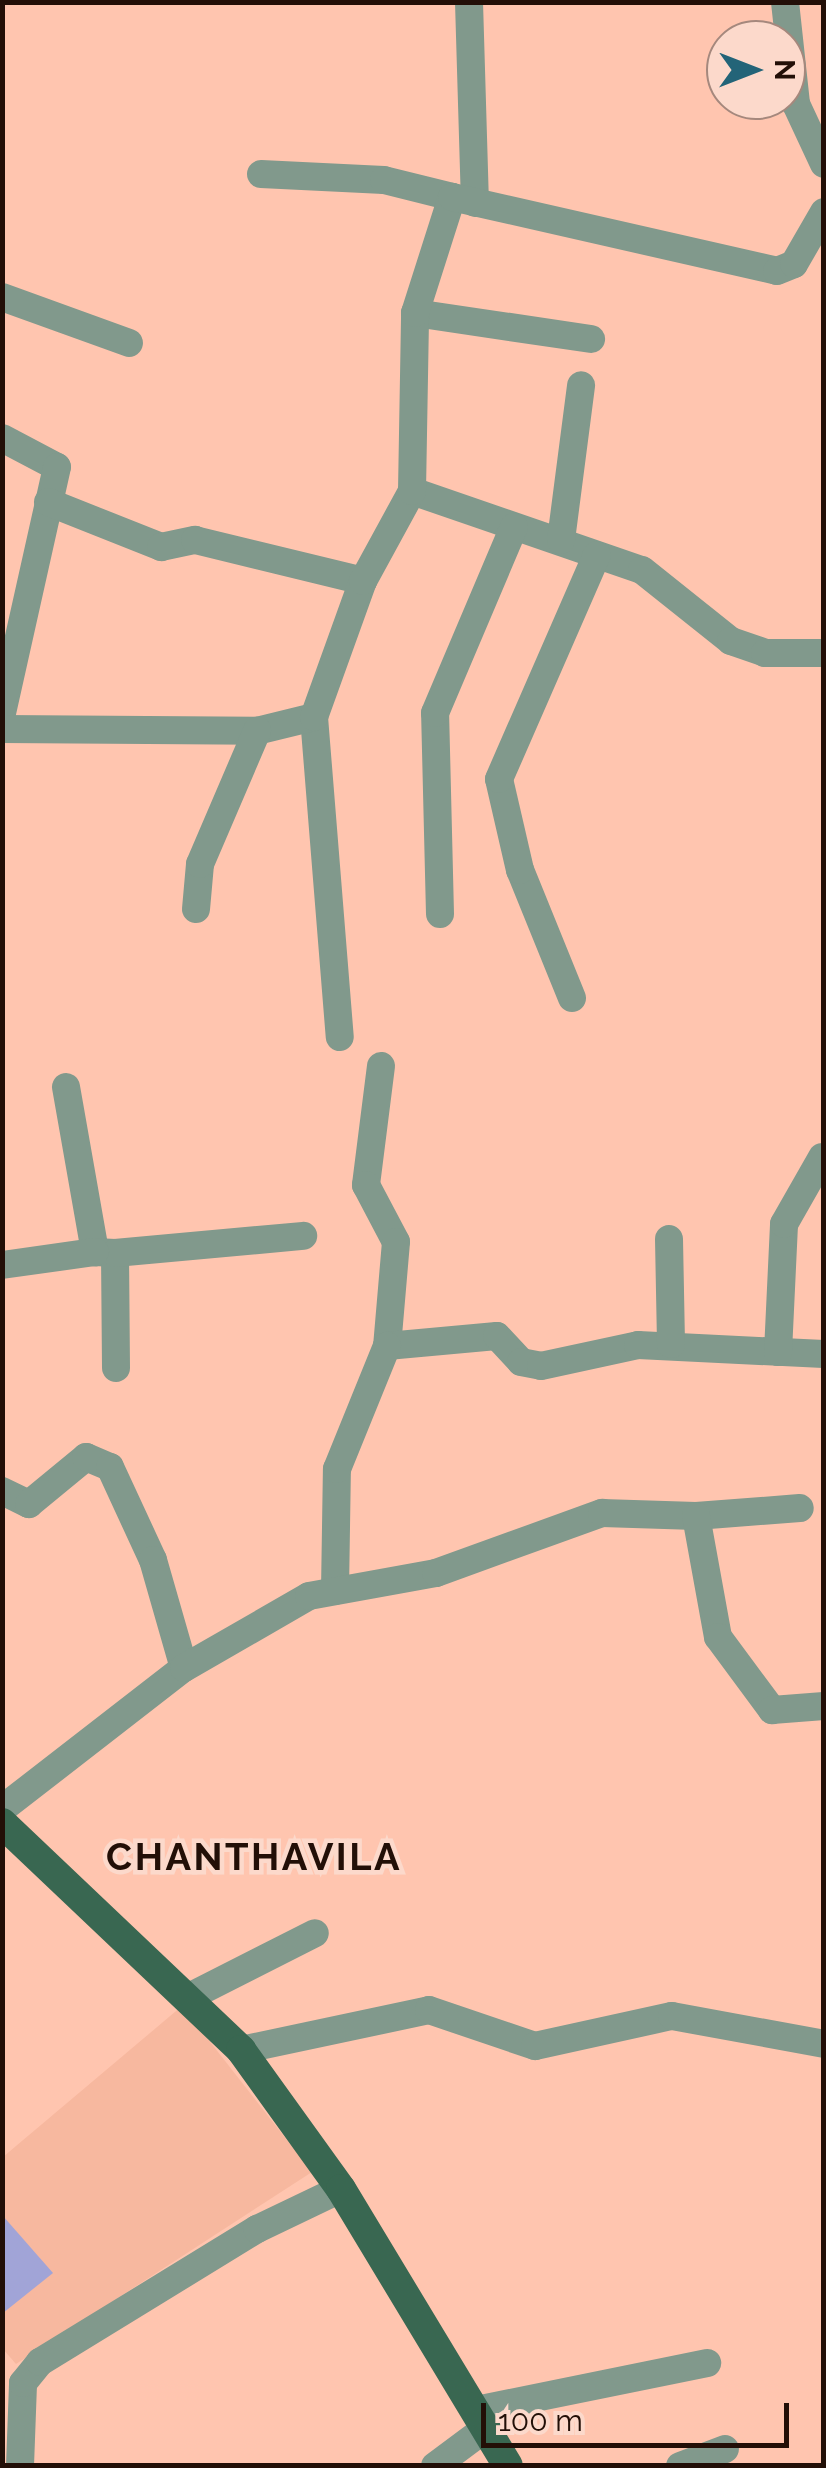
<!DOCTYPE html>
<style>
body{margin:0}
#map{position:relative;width:826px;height:2468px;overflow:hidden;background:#ffc5af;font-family:Raleway,sans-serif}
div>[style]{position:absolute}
.built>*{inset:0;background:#f7b89f}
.green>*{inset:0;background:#a1a4d7}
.minor>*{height:28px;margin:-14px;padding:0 14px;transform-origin:14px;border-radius:14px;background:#81998c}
.major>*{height:30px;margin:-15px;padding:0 15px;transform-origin:15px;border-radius:15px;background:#396751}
span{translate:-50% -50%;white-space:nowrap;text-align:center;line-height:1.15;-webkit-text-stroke:9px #fcd9cb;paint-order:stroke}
.district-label{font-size:38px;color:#220f07;font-weight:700;letter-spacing:2.5px}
.frame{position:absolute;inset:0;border:5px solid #220f07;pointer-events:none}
.north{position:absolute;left:706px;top:20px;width:100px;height:100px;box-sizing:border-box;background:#fcd9cb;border:2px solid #a5887d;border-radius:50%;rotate:90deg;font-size:28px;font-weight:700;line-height:40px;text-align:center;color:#220f07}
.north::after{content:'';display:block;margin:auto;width:35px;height:45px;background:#236478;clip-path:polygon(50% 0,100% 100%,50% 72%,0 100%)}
.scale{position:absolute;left:481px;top:2403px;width:308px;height:45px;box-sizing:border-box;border:5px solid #220f07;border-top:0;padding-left:12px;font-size:30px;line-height:35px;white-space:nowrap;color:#220f07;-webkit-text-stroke:8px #fcd9cb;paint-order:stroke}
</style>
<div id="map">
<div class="built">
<div style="clip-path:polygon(182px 2006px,312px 2172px,16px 2364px,3px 2349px,3px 2157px)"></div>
</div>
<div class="green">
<div style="clip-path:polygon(3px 2216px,53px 2273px,3px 2313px,2px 2313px)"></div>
</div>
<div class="minor">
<div style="left:469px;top:2px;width:201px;rotate:88.3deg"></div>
<div style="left:785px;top:2px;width:103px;rotate:83.8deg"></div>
<div style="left:796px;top:104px;width:66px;rotate:65deg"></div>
<div style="left:261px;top:174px;width:123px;rotate:2.8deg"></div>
<div style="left:384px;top:180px;width:70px;rotate:14deg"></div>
<div style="left:2px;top:297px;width:135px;rotate:19.9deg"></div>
<div style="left:415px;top:313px;width:178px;rotate:8.4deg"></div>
<div style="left:2px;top:438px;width:62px;rotate:27.8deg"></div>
<div style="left:57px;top:467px;width:253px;rotate:102.6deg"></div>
<div style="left:412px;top:491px;width:243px;rotate:19deg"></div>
<div style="left:642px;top:570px;width:114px;rotate:38.6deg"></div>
<div style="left:731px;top:641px;width:36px;rotate:19deg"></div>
<div style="left:765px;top:653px;width:59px"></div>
<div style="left:48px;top:502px;width:122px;rotate:21.7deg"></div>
<div style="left:161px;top:547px;width:35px;rotate:-12deg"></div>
<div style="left:195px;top:540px;width:173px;rotate:13.7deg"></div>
<div style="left:561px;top:540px;width:156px;rotate:-82.6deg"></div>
<div style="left:314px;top:717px;width:321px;rotate:85.4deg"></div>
<div style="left:2px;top:729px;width:255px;rotate:0.4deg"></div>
<div style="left:257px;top:731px;width:59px;rotate:-13.8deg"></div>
<div style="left:314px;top:717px;width:145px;rotate:-70.2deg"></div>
<div style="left:363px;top:581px;width:102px;rotate:-61.4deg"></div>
<div style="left:412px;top:491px;width:178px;rotate:-89deg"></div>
<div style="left:415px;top:313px;width:122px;rotate:-72.3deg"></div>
<div style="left:452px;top:197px;width:333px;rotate:12.8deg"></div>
<div style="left:777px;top:271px;width:18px;rotate:-22deg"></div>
<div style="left:794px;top:264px;width:60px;rotate:-60deg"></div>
<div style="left:196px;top:909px;width:45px;rotate:-84.9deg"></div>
<div style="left:200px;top:864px;width:145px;rotate:-66.8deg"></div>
<div style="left:440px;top:914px;width:201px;rotate:-91.4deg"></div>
<div style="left:435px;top:713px;width:202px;rotate:-67deg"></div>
<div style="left:572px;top:998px;width:138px;rotate:-112.1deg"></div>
<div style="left:520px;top:870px;width:93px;rotate:-103deg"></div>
<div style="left:499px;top:779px;width:244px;rotate:-66.4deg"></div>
<div style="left:381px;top:1066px;width:120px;rotate:97.2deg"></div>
<div style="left:366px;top:1185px;width:64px;rotate:62.2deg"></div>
<div style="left:396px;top:1242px;width:104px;rotate:94.9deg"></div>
<div style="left:387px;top:1346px;width:110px;rotate:-5.2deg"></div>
<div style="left:497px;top:1336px;width:35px;rotate:47deg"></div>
<div style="left:521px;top:1362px;width:20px;rotate:11deg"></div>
<div style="left:541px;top:1366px;width:99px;rotate:-12.2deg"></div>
<div style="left:638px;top:1345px;width:186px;rotate:2.8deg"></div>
<div style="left:66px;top:1087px;width:168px;rotate:80deg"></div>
<div style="left:95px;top:1252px;width:20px;rotate:3deg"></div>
<div style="left:115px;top:1253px;width:115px;rotate:89.5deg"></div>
<div style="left:669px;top:1239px;width:105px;rotate:88.9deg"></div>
<div style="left:115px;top:1253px;width:189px;rotate:-5.2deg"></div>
<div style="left:2px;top:1265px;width:94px;rotate:-8deg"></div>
<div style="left:778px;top:1352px;width:128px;rotate:-87.3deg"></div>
<div style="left:784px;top:1224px;width:77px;rotate:-60.4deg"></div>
<div style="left:2px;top:1491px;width:30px;rotate:26deg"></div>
<div style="left:29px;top:1504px;width:74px;rotate:-39.5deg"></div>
<div style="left:86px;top:1457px;width:26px;rotate:23deg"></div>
<div style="left:110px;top:1467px;width:102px;rotate:65.2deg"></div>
<div style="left:153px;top:1560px;width:112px;rotate:74deg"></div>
<div style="left:696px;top:1516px;width:104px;rotate:-4.4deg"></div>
<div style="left:335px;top:1591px;width:122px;rotate:-89.1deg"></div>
<div style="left:337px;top:1469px;width:133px;rotate:-67.9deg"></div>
<div style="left:2px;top:1809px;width:230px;rotate:-37.8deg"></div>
<div style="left:184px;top:1668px;width:144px;rotate:-29.9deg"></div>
<div style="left:309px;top:1596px;width:129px;rotate:-10.3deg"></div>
<div style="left:436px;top:1573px;width:177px;rotate:-19.9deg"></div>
<div style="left:602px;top:1513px;width:94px;rotate:1.8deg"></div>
<div style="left:696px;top:1516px;width:123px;rotate:79.7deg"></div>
<div style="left:718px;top:1637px;width:91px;rotate:53.5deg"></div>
<div style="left:772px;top:1710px;width:52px;rotate:-4.4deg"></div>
<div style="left:189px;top:1997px;width:141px;rotate:-26.9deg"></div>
<div style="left:241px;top:2050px;width:192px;rotate:-12deg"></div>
<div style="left:429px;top:2010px;width:112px;rotate:18.8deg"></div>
<div style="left:535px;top:2046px;width:140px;rotate:-12.4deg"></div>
<div style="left:672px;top:2016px;width:155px;rotate:10.4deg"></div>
<div style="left:476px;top:2410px;width:236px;rotate:-11.5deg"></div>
<div style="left:20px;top:2466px;width:83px;rotate:-87.9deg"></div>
<div style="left:23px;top:2383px;width:27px;rotate:-51deg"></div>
<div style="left:40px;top:2362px;width:255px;rotate:-31.5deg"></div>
<div style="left:257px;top:2229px;width:93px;rotate:-25.5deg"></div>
<div style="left:435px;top:2466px;width:64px;rotate:-36.7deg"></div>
<div style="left:680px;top:2466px;width:48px;rotate:-20.7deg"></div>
</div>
<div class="major">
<div style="left:2px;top:1823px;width:330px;rotate:43.5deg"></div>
<div style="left:241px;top:2050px;width:171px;rotate:54.3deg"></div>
<div style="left:341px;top:2189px;width:323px;rotate:58.9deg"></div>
</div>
<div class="district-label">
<span style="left:254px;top:1857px">CHANTHAVILA</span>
</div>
<div class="frame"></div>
<div class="north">N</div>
<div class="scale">100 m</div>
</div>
